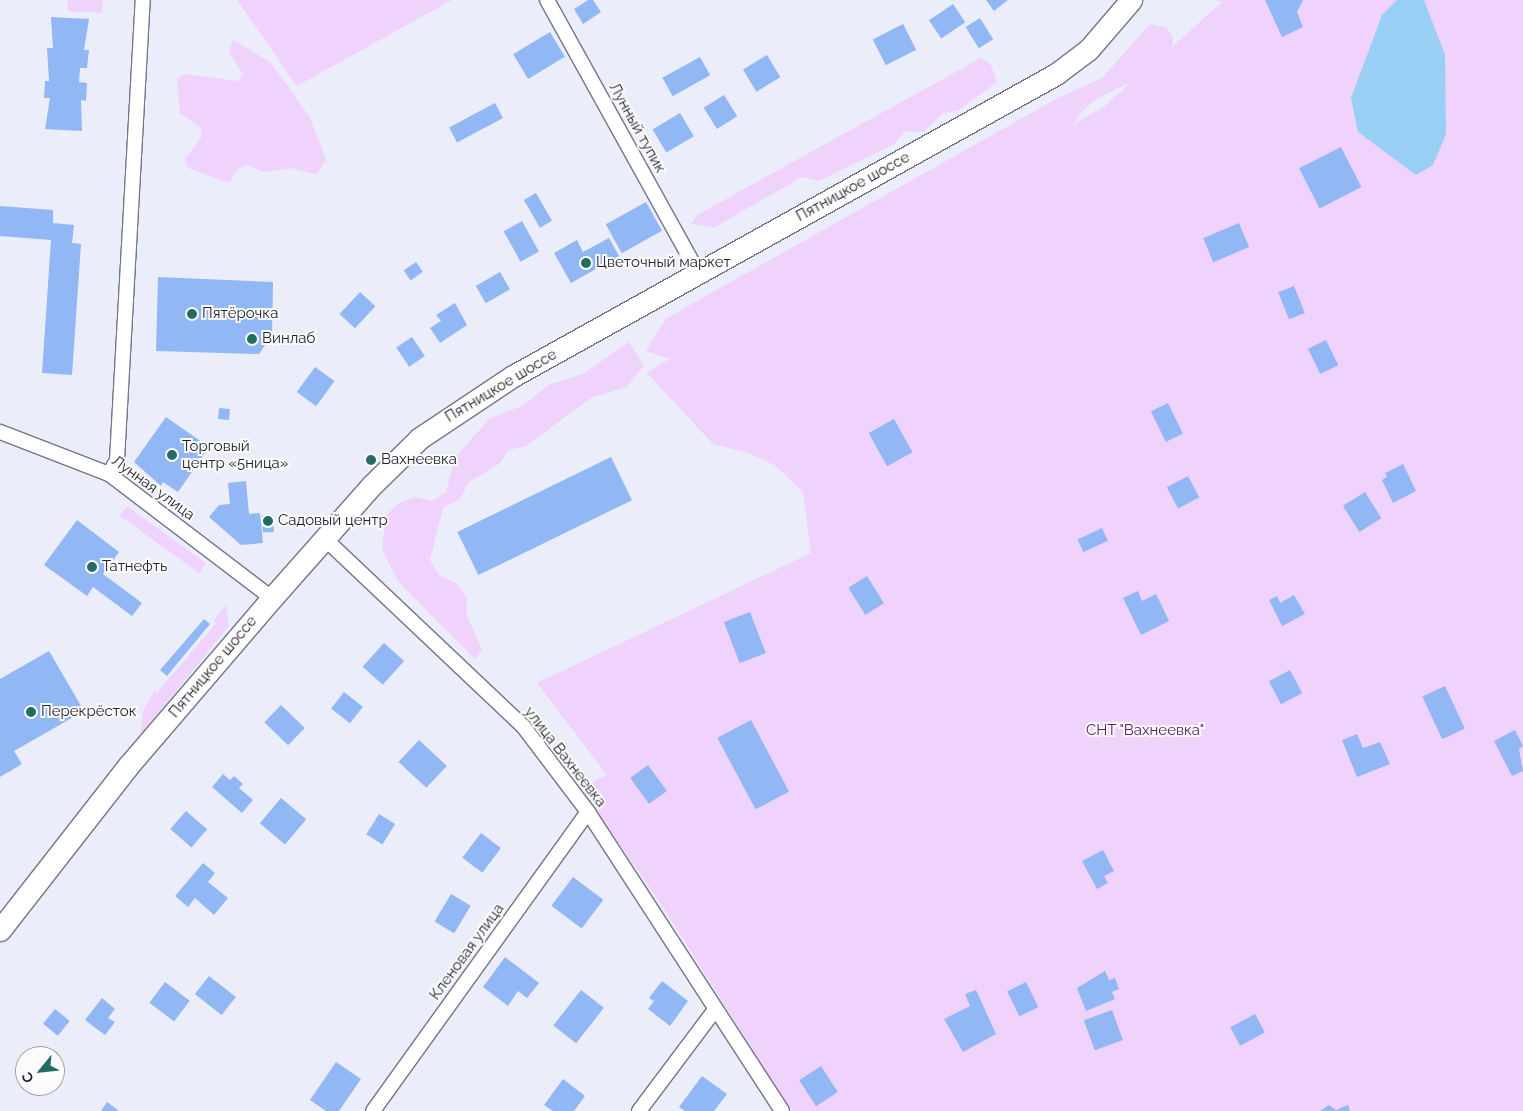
<!DOCTYPE html>
<meta charset="utf-8">
<style>
body{margin:0}
#map{position:relative;width:1523px;height:1111px;overflow:hidden;background:#ebedfb;font-family:Raleway,sans-serif}
div>[style]{position:absolute}
.green>*{inset:0;background:#efd3fc;transform-origin:0 0}
.water>*{inset:0;background:#9acff5}
.building>*{inset:0;background:#91b7f4;transform-origin:0 0}
.roads{filter:drop-shadow(1px 0 #72768a) drop-shadow(-1px 0 #72768a) drop-shadow(0 1px #72768a) drop-shadow(0 -1px #72768a)}
.minor>*{height:14px;margin:-7px;padding:0 7px;transform-origin:7px;border-radius:7px;background:#fff}
.primary>*{height:21px;margin:-10.5px;padding:0 10.5px;transform-origin:10.5px;border-radius:10.5px;background:#fff}
.dots>*{width:14px;height:14px;translate:-50% -50%;box-sizing:border-box;border:2px solid #fbfbfb;border-radius:50%}
span{translate:-50% -50%;white-space:nowrap;text-align:center;line-height:1.15;-webkit-text-stroke:4px #fbfbfb;paint-order:stroke}
.street-label{font-size:15px;color:#1f2129}
.poi-label{font-size:15px;color:#1f2129}
.left{translate:0 -50%;text-align:left}
.park-label{font-size:15px;color:#542068}
.north{position:absolute;left:15px;top:1046px;width:50px;height:50px;box-sizing:border-box;background:#fbfbfb;border:1px solid #a3a4a7;border-radius:50%;rotate:242deg;font-size:14px;font-weight:700;line-height:20px;text-align:center;color:#1f2129}
.north::after{content:'';display:block;margin:auto;width:18px;height:22px;background:#236c63;clip-path:polygon(50% 0,100% 100%,50% 72%,0 100%)}
</style>
<div id="map">
<div class="green">
<div style="clip-path:polygon(68px 0,103px 0,102px 13px,67px 11px)"></div>
<div style="clip-path:polygon(237px 0,452px 0,297px 86px)"></div>
<div style="clip-path:polygon(evenodd,1215px 0,1523px 0,1523px 1111px,791px 1111px,661px 904px,581px 788px,607px 775px,537px 683px,811px 553px,803px 492px,776px 466px,749px 453px,713px 444px,647px 373px,669px 359px,646px 351px,665px 319px,1056px 99px,1102px 78px,1150px 24px,1167px 28px,1173px 38px,1172px 47px,1222px 2px,1215px 0,1131px 82px,1105px 106px,1074px 124px,1080px 113px,1098px 98px,1131px 82px)"></div>
<div style="clip-path:polygon(233px 39px,271px 63px,309px 116px,326px 159px,317px 175px,291px 168px,263px 172px,247px 165px,239px 168px,229px 183px,188px 168px,185px 159px,201px 138px,202px 129px,180px 113px,177px 79px,185px 74px,238px 81px,243px 74px,229px 52px)"></div>
<div style="clip-path:polygon(981px 58px,991px 65px,997px 82px,959px 110px,943px 113px,923px 132px,906px 131px,894px 144px,819px 181px,802px 177px,713px 228px,691px 224px,697px 215px)"></div>
<div style="clip-path:polygon(629px 342px,644px 366px,626px 387px,591px 398px,526px 446px,509px 450px,499px 464px,469px 482px,460px 499px,443px 508px,430px 560px,439px 575px,456px 583px,467px 598px,467px 616px,482px 650px,475px 659px,397px 580px,382px 549px,386px 515px,399px 503px,415px 497px,432px 501px,446px 492px,455px 458px,490px 418px,522px 406px,550px 384px,583px 374px)"></div>
<div style="left:127px;top:506px;width:98px;height:12px;rotate:36deg"></div>
<div style="clip-path:polygon(226px 605px,229px 626px,141px 734px,143px 711px,154px 691px,157px 693px,216px 623px,214px 620px)"></div>
</div>
<div class="water">
<div style="clip-path:polygon(1397px 0,1424px 0,1445px 55px,1446px 134px,1433px 165px,1416px 175px,1358px 132px,1351px 98px,1382px 15px)"></div>
</div>
<div class="building">
<div style="clip-path:polygon(588px 0,593px 0,601px 12px,583px 24px,574px 9px)"></div>
<div style="clip-path:polygon(986px 0,1008px 0,994px 11px)"></div>
<div style="clip-path:polygon(1265px 0,1303px 0,1297px 12px,1303px 27px,1282px 37px)"></div>
<div style="left:953px;top:4px;width:22px;height:29px;rotate:56deg"></div>
<div style="clip-path:polygon(51px 17px,89px 19px,84px 50px,89px 50px,87px 68px,80px 68px,79px 82px,87px 83px,86px 101px,81px 100px,82px 131px,45px 129px,50px 98px,44px 98px,45px 81px,49px 81px,47px 48px,53px 48px)"></div>
<div style="left:980px;top:18px;width:25px;height:17px;rotate:58deg"></div>
<div style="left:903px;top:24px;width:29px;height:34px;rotate:63deg"></div>
<div style="left:550px;top:32px;width:29px;height:43px;rotate:59deg"></div>
<div style="left:767px;top:55px;width:26px;height:28px;rotate:59deg"></div>
<div style="left:700px;top:57px;width:21px;height:43px;rotate:61deg"></div>
<div style="left:724px;top:95px;width:25px;height:24px;rotate:58deg"></div>
<div style="left:495px;top:103px;width:17px;height:52px;rotate:62deg"></div>
<div style="left:680px;top:113px;width:27px;height:32px;rotate:59deg"></div>
<div style="left:1341px;top:147px;width:45px;height:47px;rotate:63deg"></div>
<div style="left:536px;top:193px;width:32px;height:14px;rotate:60deg"></div>
<div style="left:646px;top:202px;width:33px;height:46px;rotate:61deg"></div>
<div style="clip-path:polygon(0 206px,53px 210px,53px 223px,74px 225px,72px 243px,81px 244px,72px 375px,42px 373px,51px 240px,0 236px)"></div>
<div style="left:522px;top:221px;width:35px;height:21px;rotate:61deg"></div>
<div style="left:1239px;top:223px;width:26px;height:39px;rotate:67deg"></div>
<div style="clip-path:polygon(609px 238px,619px 256px,571px 283px,554px 253px,577px 240px,583px 252px)"></div>
<div style="left:416px;top:262px;width:12px;height:15px;rotate:55deg"></div>
<div style="left:500px;top:272px;width:20px;height:28px;rotate:60deg"></div>
<div style="clip-path:polygon(158px 277px,273px 282px,272px 335px,259px 354px,156px 351px)"></div>
<div style="left:1294px;top:286px;width:29px;height:17px;rotate:68deg"></div>
<div style="left:360px;top:292px;width:21px;height:30px;rotate:43deg"></div>
<div style="clip-path:polygon(455px 303px,467px 325px,440px 343px,430px 328px,441px 321px,436px 315px)"></div>
<div style="left:412px;top:337px;width:23px;height:19px;rotate:56deg"></div>
<div style="left:1326px;top:340px;width:28px;height:20px;rotate:64deg"></div>
<div style="left:315px;top:367px;width:24px;height:31px;rotate:36deg"></div>
<div style="left:1168px;top:403px;width:34px;height:19px;rotate:64deg"></div>
<div style="left:219px;top:408px;width:11px;height:11px;rotate:5deg"></div>
<div style="clip-path:polygon(166px 417px,209px 447px,178px 492px,163px 482px,161px 486px,134px 462px)"></div>
<div style="left:894px;top:419px;width:38px;height:29px;rotate:61deg"></div>
<div style="left:611px;top:457px;width:48px;height:171px;rotate:64deg"></div>
<div style="clip-path:polygon(1403px 464px,1416px 491px,1393px 503px,1382px 480px,1387px 477px,1385px 473px)"></div>
<div style="left:1188px;top:476px;width:24px;height:24px;rotate:62deg"></div>
<div style="clip-path:polygon(246px 481px,249px 514px,260px 513px,263px 543px,241px 545px,209px 517px,219px 505px,230px 504px,228px 483px)"></div>
<div style="left:1365px;top:492px;width:31px;height:26px;rotate:58deg"></div>
<div style="left:273px;top:515px;width:17px;height:11px;rotate:87deg"></div>
<div style="clip-path:polygon(77px 520px,119px 552px,103px 574px,142px 603px,132px 616px,93px 587px,87px 596px,44px 565px)"></div>
<div style="left:1102px;top:528px;width:14px;height:27px;rotate:65deg"></div>
<div style="left:867px;top:576px;width:32px;height:22px;rotate:58deg"></div>
<div style="clip-path:polygon(1138px 591px,1142px 601px,1156px 594px,1169px 621px,1141px 635px,1123px 598px)"></div>
<div style="clip-path:polygon(1294px 595px,1305px 614px,1282px 626px,1269px 600px,1277px 596px,1280px 603px)"></div>
<div style="left:750px;top:612px;width:44px;height:28px;rotate:69deg"></div>
<div style="clip-path:polygon(204px 619px,210px 624px,167px 676px,160px 670px)"></div>
<div style="left:384px;top:643px;width:27px;height:32px;rotate:42deg"></div>
<div style="clip-path:polygon(49px 651px,84px 711px,14px 751px,22px 764px,0 777px,0 679px)"></div>
<div style="left:1290px;top:670px;width:26px;height:24px;rotate:62deg"></div>
<div style="left:1445px;top:686px;width:47px;height:25px;rotate:65deg"></div>
<div style="left:344px;top:692px;width:24px;height:21px;rotate:38deg"></div>
<div style="left:281px;top:705px;width:33px;height:24px;rotate:44deg"></div>
<div style="left:751px;top:720px;width:81px;height:38px;rotate:62deg"></div>
<div style="clip-path:polygon(1515px 730px,1523px 746px,1519px 749px,1523px 771px,1512px 776px,1494px 741px)"></div>
<div style="clip-path:polygon(1357px 734px,1363px 748px,1380px 742px,1390px 764px,1357px 777px,1342px 740px)"></div>
<div style="left:419px;top:740px;width:38px;height:30px;rotate:43deg"></div>
<div style="left:648px;top:765px;width:32px;height:22px;rotate:54deg"></div>
<div style="clip-path:polygon(223px 774px,230px 780px,234px 776px,243px 784px,239px 788px,253px 800px,242px 813px,212px 787px)"></div>
<div style="left:281px;top:798px;width:33px;height:33px;rotate:40deg"></div>
<div style="left:186px;top:811px;width:28px;height:24px;rotate:41deg"></div>
<div style="left:379px;top:814px;width:19px;height:24px;rotate:32deg"></div>
<div style="left:481px;top:833px;width:25px;height:31px;rotate:37deg"></div>
<div style="clip-path:polygon(1103px 850px,1114px 871px,1104px 876px,1108px 883px,1097px 889px,1082px 861px)"></div>
<div style="clip-path:polygon(203px 863px,215px 873px,208px 882px,228px 898px,214px 915px,195px 898px,188px 907px,175px 896px)"></div>
<div style="left:573px;top:877px;width:38px;height:36px;rotate:37deg"></div>
<div style="left:451px;top:894px;width:23px;height:32px;rotate:31deg"></div>
<div style="clip-path:polygon(505px 957px,539px 983px,527px 998px,518px 991px,508px 1006px,483px 987px)"></div>
<div style="clip-path:polygon(1105px 971px,1109px 980px,1115px 978px,1119px 989px,1112px 992px,1115px 999px,1086px 1011px,1077px 988px)"></div>
<div style="left:209px;top:976px;width:34px;height:23px;rotate:38deg"></div>
<div style="clip-path:polygon(662px 981px,688px 1001px,670px 1026px,648px 1009px,654px 1001px,649px 998px)"></div>
<div style="left:165px;top:982px;width:31px;height:26px;rotate:37deg"></div>
<div style="left:1026px;top:982px;width:28px;height:21px;rotate:64deg"></div>
<div style="left:581px;top:990px;width:29px;height:45px;rotate:38deg"></div>
<div style="clip-path:polygon(976px 990px,996px 1034px,963px 1052px,944px 1019px,970px 1006px,965px 994px)"></div>
<div style="clip-path:polygon(102px 998px,115px 1009px,108px 1018px,115px 1022px,105px 1035px,85px 1020px)"></div>
<div style="left:55px;top:1009px;width:19px;height:19px;rotate:39deg"></div>
<div style="left:1112px;top:1010px;width:32px;height:30px;rotate:70deg"></div>
<div style="left:1255px;top:1014px;width:21px;height:28px;rotate:62deg"></div>
<div style="clip-path:polygon(336px 1062px,361px 1079px,339px 1111px,326px 1111px,310px 1100px)"></div>
<div style="left:821px;top:1066px;width:31px;height:26px;rotate:57deg"></div>
<div style="clip-path:polygon(702px 1076px,727px 1094px,714px 1111px,685px 1111px,679px 1107px)"></div>
<div style="clip-path:polygon(563px 1079px,585px 1096px,574px 1111px,553px 1111px,544px 1105px)"></div>
<div style="clip-path:polygon(107px 1102px,119px 1111px,101px 1111px)"></div>
<div style="clip-path:polygon(1329px 1105px,1336px 1110px,1348px 1105px,1350px 1111px,1320px 1111px)"></div>
</div>
<div class="roads">
<div class="minor">
<div style="left:547px;top:0;width:311px;rotate:61deg"></div>
<div style="left:0;top:432px;width:117px;rotate:21.1deg"></div>
<div style="left:109px;top:474px;width:205px;rotate:37.3deg"></div>
<div style="left:109px;top:474px;width:16px;rotate:-60deg"></div>
<div style="left:117px;top:460px;width:461px;rotate:-86.8deg"></div>
<div style="left:324px;top:538px;width:274px;rotate:43.4deg"></div>
<div style="left:523px;top:726px;width:108px;rotate:52.9deg"></div>
<div style="left:588px;top:812px;width:356px;rotate:57deg"></div>
<div style="left:373px;top:1111px;width:368px;rotate:-54.3deg"></div>
<div style="left:639px;top:1111px;width:125px;rotate:-53.1deg"></div>
</div>
<div class="primary">
<div style="left:0;top:930px;width:208px;rotate:-52deg"></div>
<div style="left:128px;top:766px;width:221px;rotate:-49.4deg"></div>
<div style="left:272px;top:598px;width:151px;rotate:-48.5deg"></div>
<div style="left:372px;top:485px;width:67px;rotate:-44.4deg"></div>
<div style="left:420px;top:438px;width:112px;rotate:-33.7deg"></div>
<div style="left:513px;top:376px;width:621px;rotate:-29.08deg"></div>
<div style="left:1056px;top:74px;width:41px;rotate:-37.1deg"></div>
<div style="left:1089px;top:49px;width:65px;rotate:-49.4deg"></div>
</div>
</div>
<div class="dots">
<div style="left:586px;top:263px;background:#236c63"></div>
<div style="left:192px;top:314px;background:#236c63"></div>
<div style="left:252px;top:339px;background:#236c63"></div>
<div style="left:172px;top:455px;background:#236c63"></div>
<div style="left:371px;top:460px;background:#236c63"></div>
<div style="left:268px;top:521px;background:#236c63"></div>
<div style="left:92px;top:567px;background:#236c63"></div>
<div style="left:31px;top:712px;background:#236c63"></div>
</div>
<div class="street-label">
<span style="left:637px;top:128px;rotate:61deg">Лунный тупик</span>
<span style="left:853px;top:187px;rotate:-29deg">Пятницкое шоссе</span>
<span style="left:501px;top:386px;rotate:-31deg">Пятницкое шоссе</span>
<span style="left:153px;top:488px;rotate:36deg">Лунная улица</span>
<span style="left:213px;top:667px;rotate:-50deg">Пятницкое шоссе</span>
<span style="left:565px;top:757px;rotate:52deg">улица Вахнеевка</span>
<span style="left:467px;top:952px;rotate:-54deg">Кленовая улица</span>
</div>
<div class="poi-label">
<span class="left" style="left:596px;top:263px">Цветочный маркет</span>
<span class="left" style="left:202px;top:314px">Пятёрочка</span>
<span class="left" style="left:262px;top:339px">Винлаб</span>
<span class="left" style="left:182px;top:455px">Торговый<br>центр «5ница»</span>
<span class="left" style="left:381px;top:460px">Вахнеевка</span>
<span class="left" style="left:278px;top:521px">Садовый центр</span>
<span class="left" style="left:102px;top:567px">Татнефть</span>
<span class="left" style="left:41px;top:712px">Перекрёсток</span>
</div>
<div class="park-label">
<span style="left:1145px;top:731px">СНТ "Вахнеевка"</span>
</div>
<div class="north">С</div>
</div>
